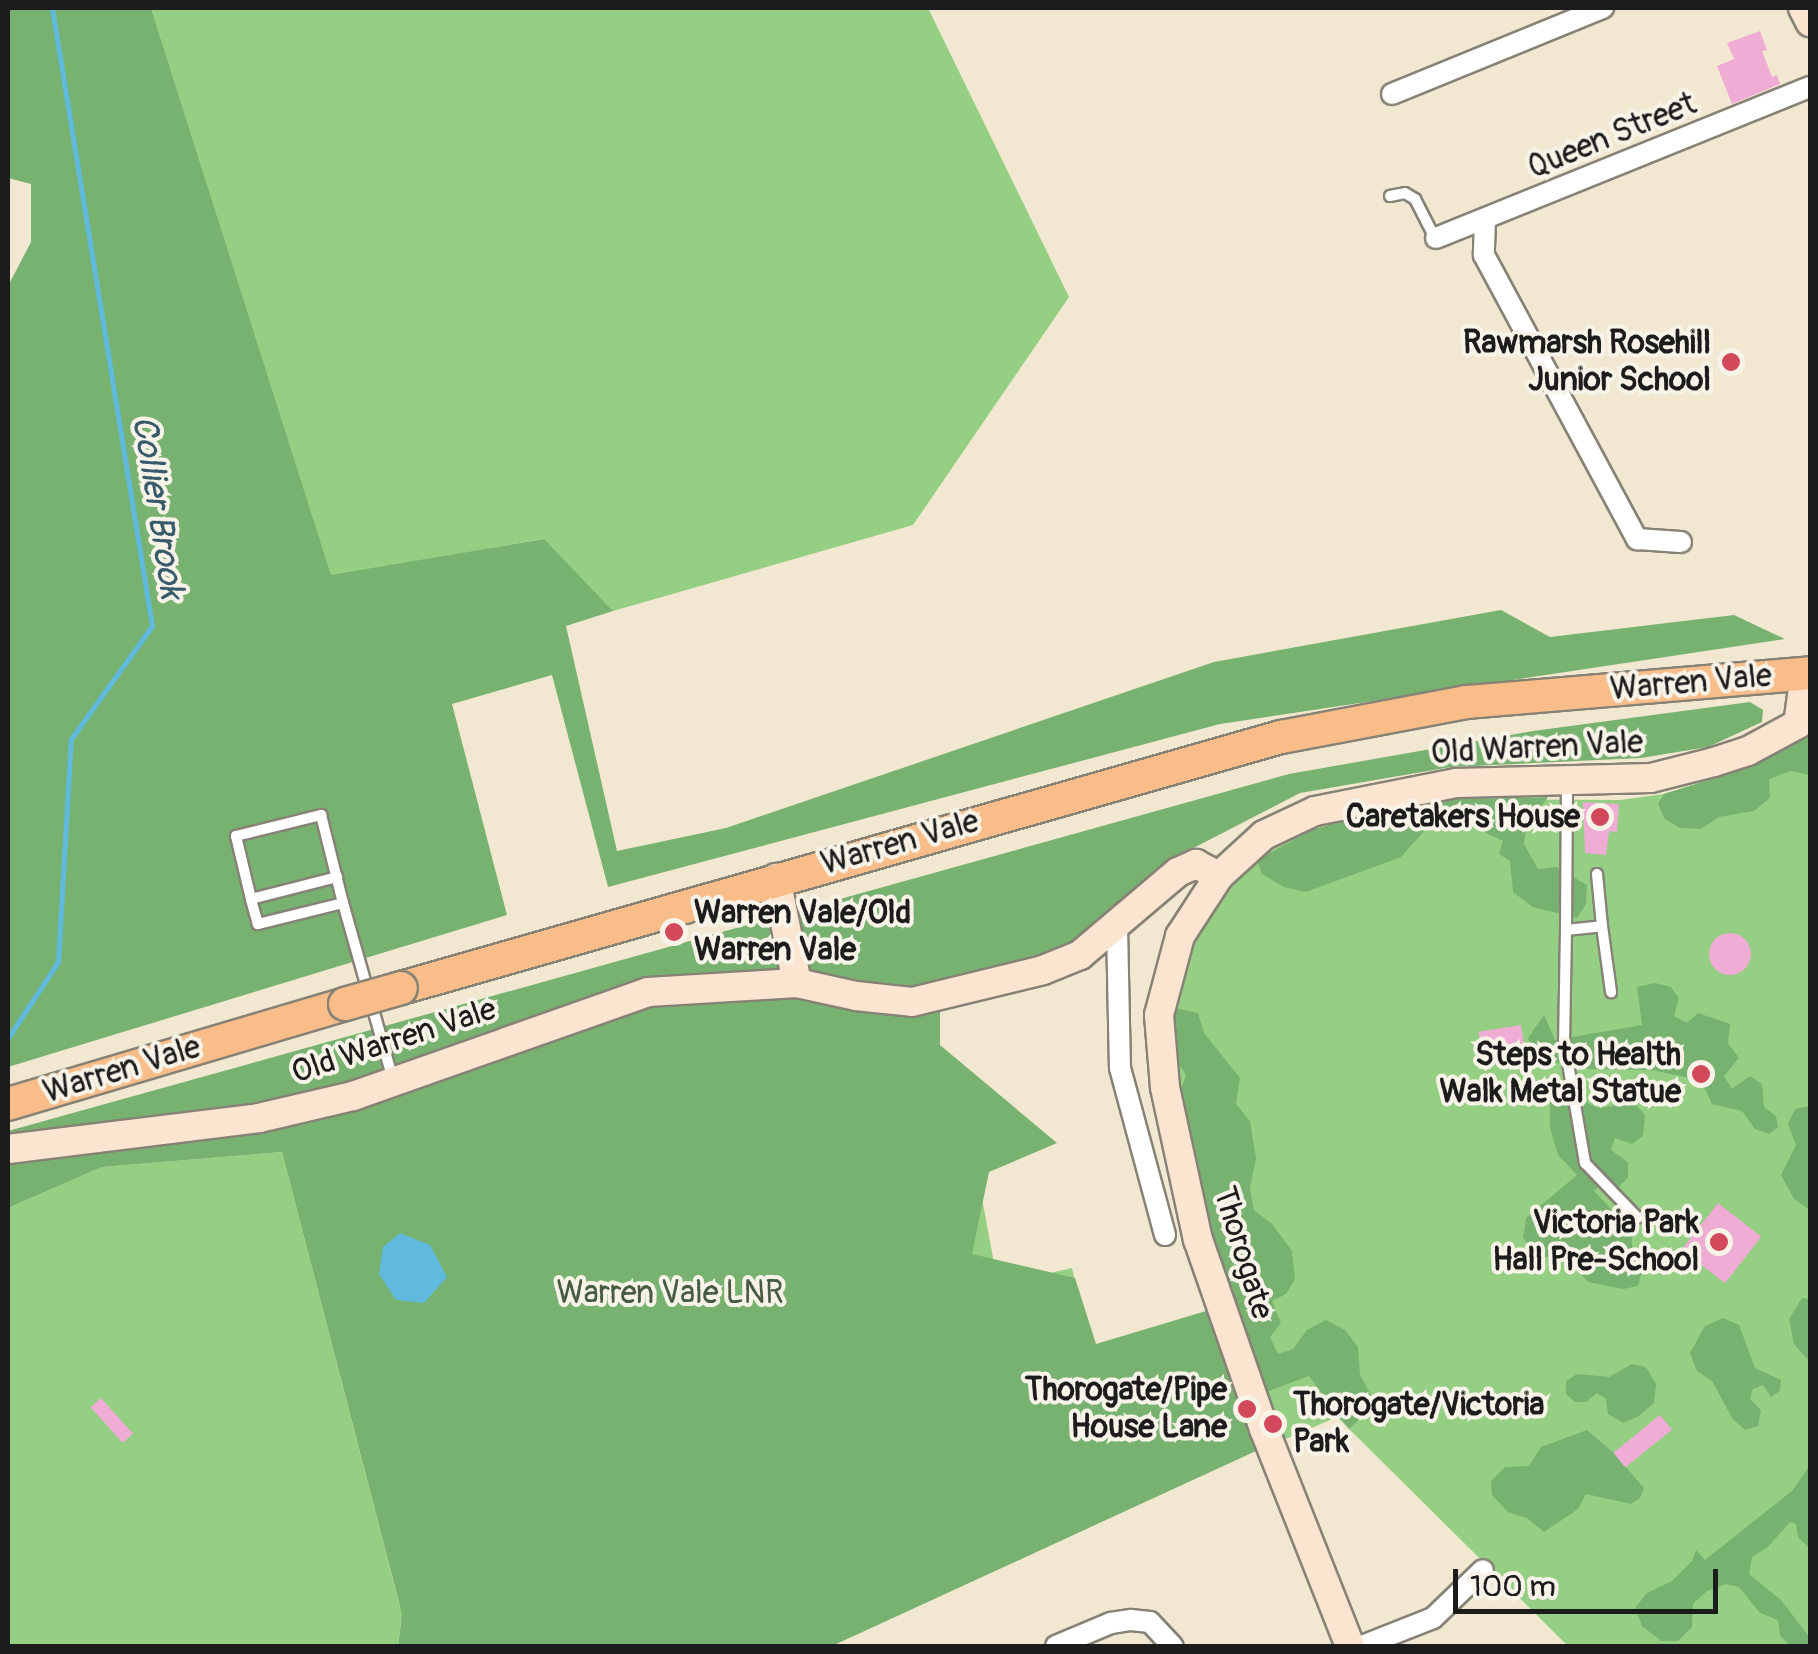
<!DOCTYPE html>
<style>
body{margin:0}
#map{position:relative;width:1818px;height:1654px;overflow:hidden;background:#f2e8d1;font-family:Pangolin,sans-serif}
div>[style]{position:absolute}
.green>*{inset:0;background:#95cf83}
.forest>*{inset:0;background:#78b271}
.water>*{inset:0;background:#60bade}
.stream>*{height:5px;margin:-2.5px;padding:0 2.5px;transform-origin:2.5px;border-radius:2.5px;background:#60bade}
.building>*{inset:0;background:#efacd4;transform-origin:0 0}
.round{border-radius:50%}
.roads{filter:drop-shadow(2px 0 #878276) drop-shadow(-2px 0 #878276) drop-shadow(0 2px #878276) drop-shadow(0 -2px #878276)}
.lane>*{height:10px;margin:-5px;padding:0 5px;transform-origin:5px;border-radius:5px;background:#fff}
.street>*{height:20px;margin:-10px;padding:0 10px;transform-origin:10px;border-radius:10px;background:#fff}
.secondary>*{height:28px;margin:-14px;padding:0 14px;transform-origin:14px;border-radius:14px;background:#fce5d0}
.primary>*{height:32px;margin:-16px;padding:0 16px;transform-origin:16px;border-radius:16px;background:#f8bd89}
.bridges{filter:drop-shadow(2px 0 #878276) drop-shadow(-2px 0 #878276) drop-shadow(0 2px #878276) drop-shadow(0 -2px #878276)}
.primary-bridge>*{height:32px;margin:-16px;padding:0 16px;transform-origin:16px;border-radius:16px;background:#f8bd89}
.dots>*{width:28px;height:28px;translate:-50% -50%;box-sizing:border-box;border:5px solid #f7f3e8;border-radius:50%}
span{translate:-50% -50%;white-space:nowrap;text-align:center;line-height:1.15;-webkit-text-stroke:8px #f7f3e8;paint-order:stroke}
.street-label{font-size:32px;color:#1c1c1c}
.poi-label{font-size:32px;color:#1c1c1c;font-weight:700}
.right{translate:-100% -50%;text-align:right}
.left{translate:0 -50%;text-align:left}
.park-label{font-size:32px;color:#465b40}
.water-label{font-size:35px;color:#375b6a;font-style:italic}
.frame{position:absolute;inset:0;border:10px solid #1c1c1c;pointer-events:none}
.scale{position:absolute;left:1453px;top:1569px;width:265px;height:45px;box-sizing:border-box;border:5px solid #1c1c1c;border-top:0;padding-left:12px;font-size:30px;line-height:35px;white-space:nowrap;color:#1c1c1c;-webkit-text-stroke:8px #f7f3e8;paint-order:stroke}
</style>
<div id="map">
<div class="green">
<div style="clip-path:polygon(151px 8px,928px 8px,1069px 297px,913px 525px,613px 611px,543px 539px,331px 576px)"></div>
<div style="clip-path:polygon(1810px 730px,1810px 1646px,1568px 1646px,1337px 1417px,1283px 1440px,1210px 1240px,1174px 1077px,1167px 1018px,1189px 945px,1227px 883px,1284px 842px,1314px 829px,1457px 799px,1620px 800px,1664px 794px,1750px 767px)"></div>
<div style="clip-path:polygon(936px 1059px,977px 1171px,998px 1285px,1072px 1268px,1091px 1351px,401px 1620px,398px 1646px,8px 1646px,8px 1208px,102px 1167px,282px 1152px,400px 1607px)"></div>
</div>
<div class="forest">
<div style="clip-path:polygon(8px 8px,151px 8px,331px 575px,544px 539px,613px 611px,566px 626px,617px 851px,726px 828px,1214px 662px,1501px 610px,1550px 637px,1734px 615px,1785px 639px,1220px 724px,608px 887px,552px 675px,452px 704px,507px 915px,8px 1067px,8px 286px,31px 242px,31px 184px,8px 178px)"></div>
<div style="clip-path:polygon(1750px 702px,1763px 710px,1762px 722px,1708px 747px,1641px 758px,1451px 767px,1300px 793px,1176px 857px,1066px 949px,935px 985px,940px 1009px,940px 1045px,1057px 1143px,989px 1172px,972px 1254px,1075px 1278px,1096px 1344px,1206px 1311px,1256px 1451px,832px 1646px,398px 1646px,402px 1614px,282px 1152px,102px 1167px,8px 1208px,8px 1131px,1289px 774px,1533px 731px)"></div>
<div style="clip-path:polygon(1810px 730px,1810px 775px,1791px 771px,1769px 779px,1770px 798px,1754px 811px,1719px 817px,1701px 829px,1680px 828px,1665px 819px,1658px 804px,1664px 794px,1750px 767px)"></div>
<div style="clip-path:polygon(1548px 797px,1526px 827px,1524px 844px,1538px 869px,1556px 867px,1587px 885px,1586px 904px,1577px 918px,1533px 907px,1513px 892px,1510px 861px,1499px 854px,1503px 841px,1486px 833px,1476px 821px,1453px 830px,1427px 828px,1401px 857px,1306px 892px,1284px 887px,1262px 874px,1257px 860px,1314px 829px,1378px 811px,1457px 799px)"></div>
<div style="clip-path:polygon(1655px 983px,1671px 987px,1679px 998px,1674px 1016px,1687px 1023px,1698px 1013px,1730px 1024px,1728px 1043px,1739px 1058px,1724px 1076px,1732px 1089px,1750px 1076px,1762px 1084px,1764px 1107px,1776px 1116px,1778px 1127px,1769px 1134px,1755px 1129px,1742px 1111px,1712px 1104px,1705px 1089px,1689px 1078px,1652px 1070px,1586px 1069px,1536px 1058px,1528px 1038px,1544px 1015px,1555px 1040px,1642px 1025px,1637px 987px)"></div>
<div style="clip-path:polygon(1170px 1007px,1198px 1013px,1204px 1033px,1240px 1078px,1236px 1104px,1250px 1121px,1256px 1158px,1250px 1188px,1254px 1210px,1272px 1224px,1292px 1251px,1295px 1279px,1286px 1294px,1272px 1301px,1281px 1323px,1270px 1337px,1278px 1354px,1293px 1349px,1307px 1330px,1326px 1320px,1345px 1330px,1358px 1347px,1360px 1375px,1371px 1395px,1364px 1415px,1349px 1429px,1309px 1376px,1266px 1392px,1210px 1240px,1178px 1098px,1186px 1075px,1171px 1052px)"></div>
<div style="clip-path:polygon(1563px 1090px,1598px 1108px,1634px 1103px,1645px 1115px,1643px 1136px,1632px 1144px,1615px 1138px,1611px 1150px,1628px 1162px,1628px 1178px,1617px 1188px,1599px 1186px,1594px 1191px,1631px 1230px,1633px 1255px,1642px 1270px,1638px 1286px,1623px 1289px,1588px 1282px,1565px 1257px,1539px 1257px,1523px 1238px,1526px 1218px,1577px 1175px,1558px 1155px,1550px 1128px,1550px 1100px)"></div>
<div style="clip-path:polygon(1810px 1106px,1810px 1210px,1794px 1199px,1781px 1175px,1796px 1145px,1788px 1124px,1795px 1109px)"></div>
<div style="clip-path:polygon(1802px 1298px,1810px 1299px,1810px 1362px,1794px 1344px,1789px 1319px)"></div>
<div style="clip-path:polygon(1723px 1318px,1739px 1325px,1755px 1368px,1781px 1380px,1780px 1391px,1771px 1397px,1763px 1385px,1753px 1389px,1750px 1399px,1761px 1410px,1758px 1426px,1745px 1430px,1732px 1418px,1712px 1381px,1697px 1371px,1690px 1353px,1705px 1326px)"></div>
<div style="clip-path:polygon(1632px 1364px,1646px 1367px,1656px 1384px,1654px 1403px,1639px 1416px,1623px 1423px,1608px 1414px,1606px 1399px,1597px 1393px,1586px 1402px,1575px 1402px,1566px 1394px,1566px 1381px,1577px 1374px,1609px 1377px)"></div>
<div style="clip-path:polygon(1587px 1430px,1614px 1453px,1644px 1488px,1640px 1498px,1631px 1504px,1586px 1494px,1578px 1509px,1544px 1532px,1527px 1518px,1508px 1512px,1492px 1495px,1491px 1481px,1505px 1467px,1529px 1466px,1541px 1447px)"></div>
<div style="clip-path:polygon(1810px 1465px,1810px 1549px,1798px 1537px,1796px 1524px,1790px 1522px,1768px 1547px,1752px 1557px,1749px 1574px,1781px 1600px,1810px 1638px,1810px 1646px,1790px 1646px,1780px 1635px,1778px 1620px,1760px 1613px,1739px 1587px,1726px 1584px,1707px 1591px,1693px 1604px,1692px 1627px,1678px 1641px,1661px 1641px,1642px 1626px,1635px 1608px,1647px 1593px,1672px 1581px,1692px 1561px,1696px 1550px,1705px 1560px,1793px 1490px)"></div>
</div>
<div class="water">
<div style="clip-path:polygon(400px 1233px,430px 1245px,447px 1277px,424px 1303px,396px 1300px,379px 1274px,383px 1247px)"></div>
</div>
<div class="stream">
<div style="left:8px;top:1038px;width:91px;rotate:-56.7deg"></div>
<div style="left:58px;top:962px;width:223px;rotate:-86.7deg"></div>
<div style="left:71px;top:739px;width:139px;rotate:-54.4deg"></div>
<div style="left:152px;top:626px;width:626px;rotate:-99.19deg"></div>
</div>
<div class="building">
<div style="clip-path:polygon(1760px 31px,1767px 50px,1762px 51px,1772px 77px,1777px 75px,1780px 84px,1732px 104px,1717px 66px,1734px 59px,1727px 43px)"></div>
<div style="clip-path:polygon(1583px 802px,1619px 804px,1617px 832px,1609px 831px,1606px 855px,1585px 853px)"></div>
<div class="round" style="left:1709px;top:933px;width:42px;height:42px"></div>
<div style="left:1521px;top:1025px;width:19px;height:43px;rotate:81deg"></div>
<div style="left:1718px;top:1203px;width:55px;height:59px;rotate:38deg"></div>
<div style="left:101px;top:1398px;width:48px;height:14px;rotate:48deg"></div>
<div style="left:1660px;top:1415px;width:19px;height:60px;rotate:51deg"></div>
</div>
<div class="roads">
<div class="lane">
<div style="left:1390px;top:196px;width:15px;rotate:-11deg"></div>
<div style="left:1405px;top:193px;width:12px;rotate:31deg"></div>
<div style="left:1415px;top:199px;width:44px;rotate:62.9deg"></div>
<div style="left:1567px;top:784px;width:146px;rotate:90.4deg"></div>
<div style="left:1566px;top:930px;width:36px;rotate:-6deg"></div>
<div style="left:1602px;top:926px;width:67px;rotate:82.2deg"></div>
<div style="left:1597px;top:874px;width:52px;rotate:84.5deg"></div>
<div style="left:251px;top:899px;width:65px;rotate:-103.4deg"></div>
<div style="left:236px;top:836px;width:88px;rotate:-13.9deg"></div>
<div style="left:321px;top:815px;width:91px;rotate:76deg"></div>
<div style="left:343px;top:903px;width:88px;rotate:166.1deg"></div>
<div style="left:258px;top:924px;width:26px;rotate:-106deg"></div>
<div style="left:251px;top:899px;width:89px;rotate:-14.3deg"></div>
<div style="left:343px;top:903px;width:184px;rotate:74.2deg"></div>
<div style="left:1566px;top:930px;width:110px;rotate:91deg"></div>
<div style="left:1564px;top:1040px;width:125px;rotate:80.3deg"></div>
<div style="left:1585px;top:1163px;width:76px;rotate:46.1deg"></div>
</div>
<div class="street">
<div style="left:1392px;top:94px;width:228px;rotate:-22.2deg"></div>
<div style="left:1485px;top:220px;width:35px;rotate:92deg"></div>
<div style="left:1484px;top:255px;width:323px;rotate:61.7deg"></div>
<div style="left:1637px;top:539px;width:44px;rotate:3.9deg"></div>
<div style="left:1436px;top:238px;width:403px;rotate:-22deg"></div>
<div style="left:1117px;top:927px;width:141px;rotate:88.8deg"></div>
<div style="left:1120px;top:1068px;width:173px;rotate:74.9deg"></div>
<div style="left:1056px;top:1646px;width:60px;rotate:-22.7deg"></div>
<div style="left:1111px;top:1623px;width:20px;rotate:-9deg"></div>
<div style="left:1131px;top:1620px;width:19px;rotate:6deg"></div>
<div style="left:1150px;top:1622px;width:33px;rotate:47deg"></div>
<div style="left:1362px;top:1646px;width:76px;rotate:-21.5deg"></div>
<div style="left:1433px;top:1618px;width:69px;rotate:-43.8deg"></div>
</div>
<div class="secondary">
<div style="left:1803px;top:8px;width:16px;rotate:63deg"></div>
<div style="left:776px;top:878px;width:107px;rotate:78.7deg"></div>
<div style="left:8px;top:1149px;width:253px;rotate:-7deg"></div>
<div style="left:259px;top:1118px;width:97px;rotate:-13.2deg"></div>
<div style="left:353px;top:1096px;width:313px;rotate:-19.4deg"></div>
<div style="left:648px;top:992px;width:149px;rotate:-3.5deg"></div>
<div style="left:797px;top:983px;width:60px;rotate:12.4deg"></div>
<div style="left:856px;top:996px;width:56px;rotate:6.1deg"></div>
<div style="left:912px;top:1002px;width:135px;rotate:-13.7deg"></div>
<div style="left:1043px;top:970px;width:40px;rotate:-22deg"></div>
<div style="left:1080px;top:955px;width:128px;rotate:-40.3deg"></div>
<div style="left:1178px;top:872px;width:20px;rotate:-24deg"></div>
<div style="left:1196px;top:864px;width:26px;rotate:28deg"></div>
<div style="left:1350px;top:1646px;width:233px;rotate:-111.6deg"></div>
<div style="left:1264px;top:1429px;width:200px;rotate:-109.2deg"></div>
<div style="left:1198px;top:1240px;width:157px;rotate:-102.2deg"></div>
<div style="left:1165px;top:1087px;width:72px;rotate:-94.8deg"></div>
<div style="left:1159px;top:1015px;width:82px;rotate:-75.1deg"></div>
<div style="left:1180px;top:936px;width:72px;rotate:-57deg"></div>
<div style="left:1219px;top:876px;width:61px;rotate:-42.3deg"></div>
<div style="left:1264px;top:835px;width:56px;rotate:-25.2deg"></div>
<div style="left:1315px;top:811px;width:145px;rotate:-11.2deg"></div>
<div style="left:1457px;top:783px;width:194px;rotate:-1.5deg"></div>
<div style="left:1651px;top:778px;width:65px;rotate:-14.3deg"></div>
<div style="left:1714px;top:762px;width:36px;rotate:-18deg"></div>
<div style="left:1748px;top:751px;width:57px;rotate:-28.4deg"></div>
<div style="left:1798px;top:724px;width:36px;rotate:-82deg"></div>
<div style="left:1803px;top:688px;width:15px;rotate:-106deg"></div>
</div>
<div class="primary">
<div style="left:401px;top:988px;width:915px;rotate:-15.92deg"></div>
<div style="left:1281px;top:737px;width:189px;rotate:-10.7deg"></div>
<div style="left:1467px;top:702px;width:344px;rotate:-4.8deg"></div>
<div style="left:8px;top:1104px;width:352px;rotate:-16.5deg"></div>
</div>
</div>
<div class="bridges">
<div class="primary-bridge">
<div style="left:345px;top:1004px;width:58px;rotate:-15.9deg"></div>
</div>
</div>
<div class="dots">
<div style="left:1731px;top:362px;background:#d1495b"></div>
<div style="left:1600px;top:817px;background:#d1495b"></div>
<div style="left:674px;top:932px;background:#d1495b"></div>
<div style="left:1701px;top:1074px;background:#d1495b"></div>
<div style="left:1719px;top:1242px;background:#d1495b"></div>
<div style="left:1247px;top:1409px;background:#d1495b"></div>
<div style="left:1273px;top:1424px;background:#d1495b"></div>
</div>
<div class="street-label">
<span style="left:1612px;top:136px;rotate:-22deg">Queen Street</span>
<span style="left:1691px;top:683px;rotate:-5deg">Warren Vale</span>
<span style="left:1537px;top:748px;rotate:-3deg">Old Warren Vale</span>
<span style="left:900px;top:843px;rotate:-16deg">Warren Vale</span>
<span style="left:394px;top:1041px;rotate:-18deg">Old Warren Vale</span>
<span style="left:122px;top:1070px;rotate:-17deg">Warren Vale</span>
<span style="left:1243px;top:1253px;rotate:73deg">Thorogate</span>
</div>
<div class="poi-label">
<span class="right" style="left:1711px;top:362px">Rawmarsh Rosehill<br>Junior School</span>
<span class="right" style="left:1580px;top:817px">Caretakers House</span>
<span class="left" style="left:694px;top:932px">Warren Vale/Old<br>Warren Vale</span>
<span class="right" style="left:1681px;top:1074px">Steps to Health<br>Walk Metal Statue</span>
<span class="right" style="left:1699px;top:1242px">Victoria Park<br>Hall Pre-School</span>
<span class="right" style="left:1227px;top:1409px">Thorogate/Pipe<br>House Lane</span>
<span class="left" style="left:1293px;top:1424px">Thorogate/Victoria<br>Park</span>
</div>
<div class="park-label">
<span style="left:670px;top:1293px">Warren Vale LNR</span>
</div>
<div class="water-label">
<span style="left:158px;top:507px;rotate:81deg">Collier Brook</span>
</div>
<div class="frame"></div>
<div class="scale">100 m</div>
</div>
